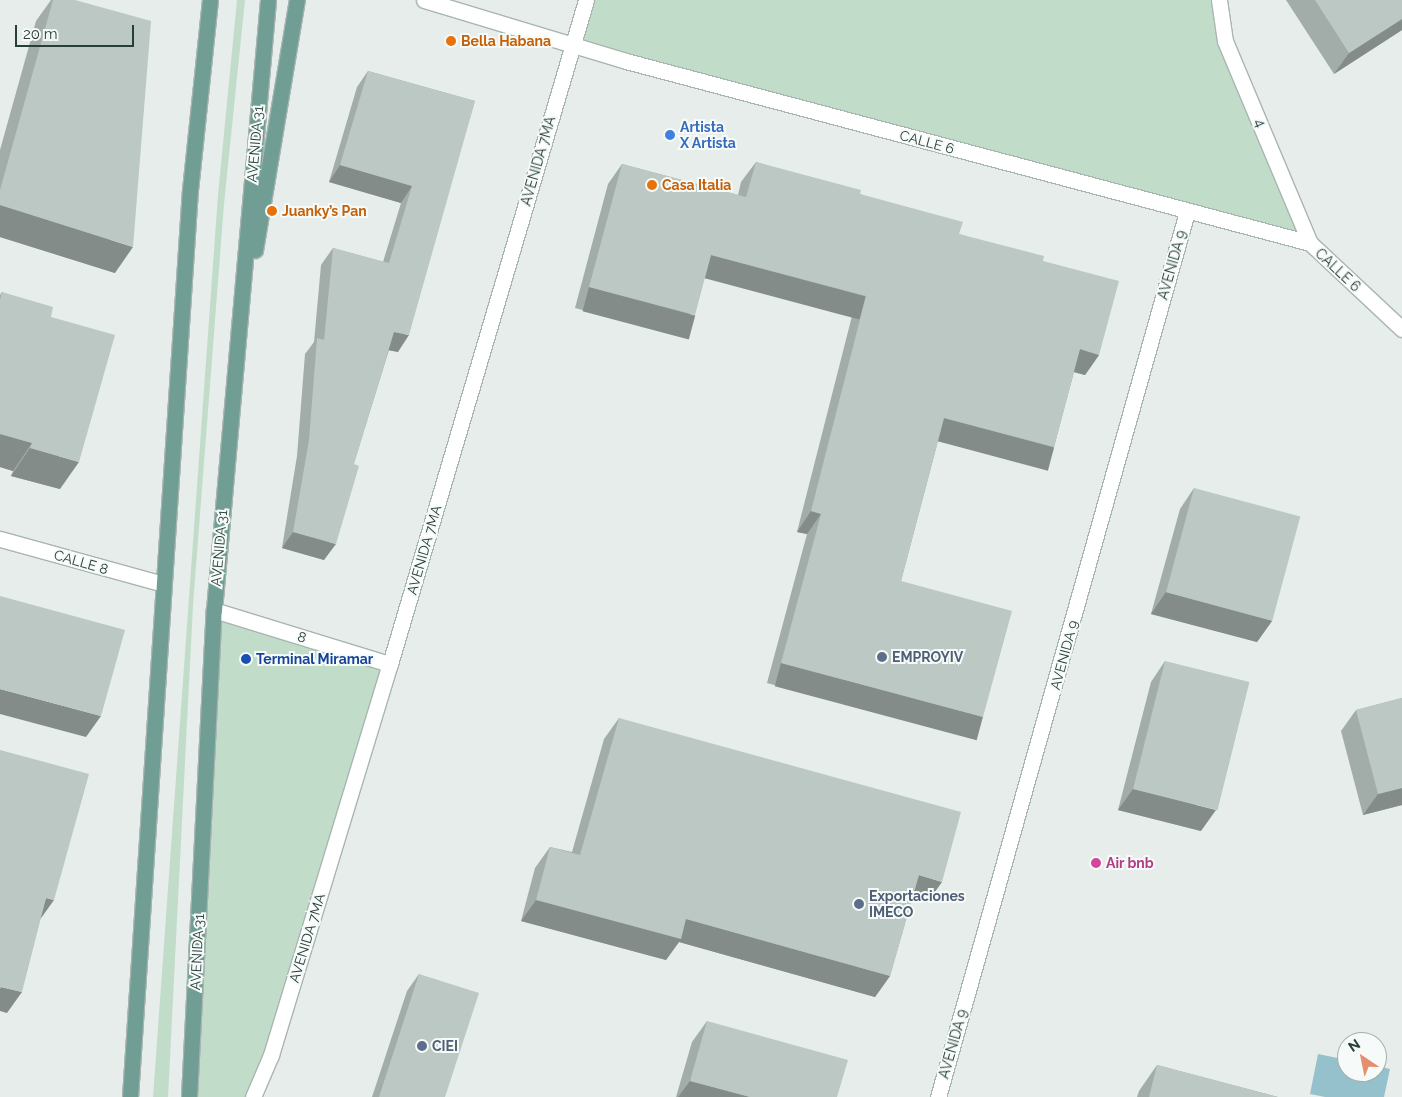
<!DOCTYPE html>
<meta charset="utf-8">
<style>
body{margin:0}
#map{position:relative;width:1402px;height:1097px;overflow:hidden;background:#e6edea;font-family:Raleway,sans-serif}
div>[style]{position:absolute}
.green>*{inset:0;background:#c2dcca}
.water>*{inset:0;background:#95c1cc}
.roads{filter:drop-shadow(1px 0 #a9b5b1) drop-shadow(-1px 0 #a9b5b1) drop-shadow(0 1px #a9b5b1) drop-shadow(0 -1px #a9b5b1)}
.minor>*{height:15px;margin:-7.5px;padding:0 7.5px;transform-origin:7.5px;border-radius:7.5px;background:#fff}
.major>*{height:15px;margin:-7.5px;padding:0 7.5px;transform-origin:7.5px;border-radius:7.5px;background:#709e94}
.wall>*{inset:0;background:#a2aca9}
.shaded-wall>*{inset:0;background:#848c89;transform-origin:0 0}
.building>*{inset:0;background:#bcc8c4;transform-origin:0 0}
.dots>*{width:14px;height:14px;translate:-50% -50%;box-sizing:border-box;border:2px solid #f6faf8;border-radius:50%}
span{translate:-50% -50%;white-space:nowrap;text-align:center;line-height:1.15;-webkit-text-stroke:4px #f6faf8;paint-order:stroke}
.food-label{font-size:14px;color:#c56008;font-weight:700}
.left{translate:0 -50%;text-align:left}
.street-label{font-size:14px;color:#273e39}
.shop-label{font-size:14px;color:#366cbe;font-weight:700}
.service-label{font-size:14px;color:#4e5e75;font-weight:700}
.transit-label{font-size:14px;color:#164399;font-weight:700}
.hotel-label{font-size:14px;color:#b23c85;font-weight:700}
.north{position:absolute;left:1337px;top:1032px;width:50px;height:50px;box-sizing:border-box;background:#f6faf8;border:1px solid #a3afac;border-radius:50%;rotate:326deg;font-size:14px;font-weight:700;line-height:20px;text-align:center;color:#273e39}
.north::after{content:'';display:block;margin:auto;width:18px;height:22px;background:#e4906e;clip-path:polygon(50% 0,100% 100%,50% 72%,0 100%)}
.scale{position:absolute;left:15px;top:25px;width:119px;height:22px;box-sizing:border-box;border:2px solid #273e39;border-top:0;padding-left:6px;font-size:15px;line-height:18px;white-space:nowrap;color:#273e39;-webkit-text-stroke:4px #f6faf8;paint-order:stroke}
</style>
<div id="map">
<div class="green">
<div style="clip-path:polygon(237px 0,245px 0,224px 204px,193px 605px,168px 1097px,153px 1097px,218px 195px)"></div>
<div style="clip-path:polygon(586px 0,1219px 0,1225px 41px,1310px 243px,573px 45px)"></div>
<div style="clip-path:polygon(214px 610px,390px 664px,253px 1097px,189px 1097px)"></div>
</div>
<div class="water">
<div style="clip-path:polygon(1318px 1054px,1347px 1060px,1347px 1072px,1377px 1072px,1377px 1066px,1390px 1069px,1384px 1097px,1325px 1097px,1310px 1094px)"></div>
</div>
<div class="roads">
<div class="minor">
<div style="left:424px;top:0;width:211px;rotate:16.8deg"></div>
<div style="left:626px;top:61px;width:708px;rotate:14.9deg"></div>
<div style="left:1310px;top:243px;width:126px;rotate:43.1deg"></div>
<div style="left:1219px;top:0;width:41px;rotate:81.7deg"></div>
<div style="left:1225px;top:41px;width:219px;rotate:67.2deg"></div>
<div style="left:0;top:539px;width:169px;rotate:15.4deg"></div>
<div style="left:214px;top:610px;width:184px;rotate:17.1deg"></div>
<div style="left:253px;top:1097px;width:46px;rotate:-66.8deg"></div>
<div style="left:271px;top:1055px;width:409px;rotate:-73.1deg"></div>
<div style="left:390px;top:664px;width:692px;rotate:-73.55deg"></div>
<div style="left:938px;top:1097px;width:919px;rotate:-74.29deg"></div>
</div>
<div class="major">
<div style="left:255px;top:250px;width:254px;rotate:-80.5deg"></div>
<div style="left:130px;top:1097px;width:909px;rotate:-86.22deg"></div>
<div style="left:190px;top:190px;width:191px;rotate:-84deg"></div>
<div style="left:189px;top:1097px;width:488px;rotate:-87.1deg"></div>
<div style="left:214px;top:610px;width:612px;rotate:-84.94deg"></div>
</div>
</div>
<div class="wall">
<div style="clip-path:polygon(51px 0,75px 0,115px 273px,0 237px,0 150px,36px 21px)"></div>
<div style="clip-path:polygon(1286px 0,1402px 0,1402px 30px,1334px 74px)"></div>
<div style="clip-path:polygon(368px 71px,475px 101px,398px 352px,389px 350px,324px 560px,282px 548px,297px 456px,305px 354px,314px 342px,321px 265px,333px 248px,383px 262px,401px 203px,329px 182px,357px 87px)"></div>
<div style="clip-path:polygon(756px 162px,860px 194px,959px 234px,1043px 261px,1099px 355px,1085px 375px,1074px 372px,1054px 447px,1040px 467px,938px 441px,901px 581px,983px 717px,969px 737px,767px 683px,807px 534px,797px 532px,852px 316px,705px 277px,681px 336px,575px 308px,608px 184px,622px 164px,738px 195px,741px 182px)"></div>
<div style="clip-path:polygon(2px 292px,51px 317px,60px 489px,11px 476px,13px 471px,0 467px,0 295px)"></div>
<div style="clip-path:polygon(1194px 488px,1272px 621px,1257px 642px,1151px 614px,1180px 509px)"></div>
<div style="clip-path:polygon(1165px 661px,1201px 831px,1118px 810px,1151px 682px)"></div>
<div style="clip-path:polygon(1402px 698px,1402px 805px,1363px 815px,1341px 731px,1356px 710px)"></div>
<div style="clip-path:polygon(619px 718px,927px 903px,912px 899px,890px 976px,875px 997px,679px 942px,666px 960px,521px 921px,535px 868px,550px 847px,572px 852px,604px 739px)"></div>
<div style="clip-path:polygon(419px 974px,445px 1097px,372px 1097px,407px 991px)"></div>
<div style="clip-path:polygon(707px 1021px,837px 1097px,676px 1097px,692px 1042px)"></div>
<div style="clip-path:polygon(1157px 1065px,1278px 1097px,1137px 1097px,1139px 1091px)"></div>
</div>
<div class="shaded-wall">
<div style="clip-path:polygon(1402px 19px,1402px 30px,1334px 74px,1349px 53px)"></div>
<div style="clip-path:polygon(340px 165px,412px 186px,401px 203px,329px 182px)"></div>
<div style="clip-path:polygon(0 205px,133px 247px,115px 273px,0 237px)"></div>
<div style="left:711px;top:255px;width:160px;height:24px;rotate:15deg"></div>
<div style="left:589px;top:287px;width:110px;height:25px;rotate:15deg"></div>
<div style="clip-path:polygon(394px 332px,409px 335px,398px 352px,382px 349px)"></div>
<div style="clip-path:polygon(1080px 349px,1099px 355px,1085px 375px,1066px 370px)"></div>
<div style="left:944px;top:418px;width:114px;height:24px;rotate:15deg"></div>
<div style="clip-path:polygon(0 434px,32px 443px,13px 471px,0 467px)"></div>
<div style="clip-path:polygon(30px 448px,79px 462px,60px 489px,11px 476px)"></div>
<div style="clip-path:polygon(811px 511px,821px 514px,807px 534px,797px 532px)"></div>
<div style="clip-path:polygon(293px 532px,336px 544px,324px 560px,282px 548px)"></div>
<div style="clip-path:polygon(1166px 592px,1272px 621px,1257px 642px,1151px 614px)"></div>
<div style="left:781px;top:663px;width:209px;height:24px;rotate:15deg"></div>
<div style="clip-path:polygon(0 689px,101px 716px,86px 737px,0 714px)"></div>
<div style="clip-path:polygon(1402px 788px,1402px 805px,1363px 815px,1378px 794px)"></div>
<div style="clip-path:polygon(1133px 789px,1216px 810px,1201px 831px,1118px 810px)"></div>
<div style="clip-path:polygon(919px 875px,942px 882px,927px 903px,904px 896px)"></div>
<div style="clip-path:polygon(46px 898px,54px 900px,39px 921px)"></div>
<div style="clip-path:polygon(536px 900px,686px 919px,890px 976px,875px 997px,679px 942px,666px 960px,521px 921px)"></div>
<div style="clip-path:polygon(1px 987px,22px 992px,7px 1013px,0 1011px,0 988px)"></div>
<div style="clip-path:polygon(690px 1081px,750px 1097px,678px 1097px)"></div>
</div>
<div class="building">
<div style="clip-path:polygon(53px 0,75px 0,151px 21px,133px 247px,0 205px,0 190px)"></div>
<div style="clip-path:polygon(1315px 0,1402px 0,1402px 19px,1349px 53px)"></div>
<div style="clip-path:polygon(368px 71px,475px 101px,409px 335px,394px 332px,354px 464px,359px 466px,336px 544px,293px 532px,309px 440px,317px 338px,324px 340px,333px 248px,389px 263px,412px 186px,340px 165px)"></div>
<div style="clip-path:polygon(756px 162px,861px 190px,860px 194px,963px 222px,959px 234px,1044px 256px,1043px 261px,1119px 281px,1099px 355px,1080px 349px,1054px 447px,944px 418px,901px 581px,1012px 611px,983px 717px,781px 663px,821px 514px,811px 511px,866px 296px,711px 255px,695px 315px,589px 287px,622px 164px,746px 197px)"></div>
<div style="clip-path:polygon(2px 292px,53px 307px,51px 317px,115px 335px,79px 462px,30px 448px,32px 443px,0 434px,0 300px)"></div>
<div style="left:1194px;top:488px;width:110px;height:108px;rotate:15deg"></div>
<div style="clip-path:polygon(0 596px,125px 630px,101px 716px,0 689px)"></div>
<div style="left:1165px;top:661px;width:87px;height:132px;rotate:14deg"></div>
<div style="clip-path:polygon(1402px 698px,1402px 788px,1378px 794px,1356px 710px)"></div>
<div style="clip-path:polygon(619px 718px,961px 812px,942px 882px,919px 875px,890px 976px,686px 919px,681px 939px,536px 900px,550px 847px,580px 855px)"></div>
<div style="clip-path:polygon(0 750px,89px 774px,54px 900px,46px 898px,22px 992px,1px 987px,0 989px)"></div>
<div style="clip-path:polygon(419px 974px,479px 993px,445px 1097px,379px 1097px)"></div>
<div style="clip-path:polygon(707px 1021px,848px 1060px,837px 1097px,750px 1097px,690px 1081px)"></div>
<div style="clip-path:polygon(1157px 1065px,1278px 1097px,1149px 1097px)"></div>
</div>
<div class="dots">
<div style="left:451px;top:41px;background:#e8710a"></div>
<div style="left:670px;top:135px;background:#3f7fe0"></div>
<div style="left:652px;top:185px;background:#e8710a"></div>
<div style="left:272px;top:211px;background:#e8710a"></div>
<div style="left:882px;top:657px;background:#5c6f8a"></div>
<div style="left:246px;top:659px;background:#1a4fb4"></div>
<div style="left:1096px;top:863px;background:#d1479c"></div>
<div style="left:859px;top:904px;background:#5c6f8a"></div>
<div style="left:422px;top:1046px;background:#5c6f8a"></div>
</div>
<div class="food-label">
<span class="left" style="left:461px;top:41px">Bella Habana</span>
<span class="left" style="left:662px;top:185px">Casa Italia</span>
<span class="left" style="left:282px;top:211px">Juanky’s Pan</span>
</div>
<div class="street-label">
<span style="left:1260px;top:123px;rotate:67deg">4</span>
<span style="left:927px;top:142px;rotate:15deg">CALLE 6</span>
<span style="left:255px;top:144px;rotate:-85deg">AVENIDA 31</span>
<span style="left:538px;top:161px;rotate:-74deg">AVENIDA 7MA</span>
<span style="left:1172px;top:265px;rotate:-74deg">AVENIDA 9</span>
<span style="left:1338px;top:270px;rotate:43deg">CALLE 6</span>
<span style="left:219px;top:548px;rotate:-85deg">AVENIDA 31</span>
<span style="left:424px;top:550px;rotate:-74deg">AVENIDA 7MA</span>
<span style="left:81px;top:562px;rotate:16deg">CALLE 8</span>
<span style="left:302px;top:637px;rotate:18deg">8</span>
<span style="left:1064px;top:655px;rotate:-75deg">AVENIDA 9</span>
<span style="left:307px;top:938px;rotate:-73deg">AVENIDA 7MA</span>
<span style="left:197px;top:952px;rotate:-87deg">AVENIDA 31</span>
<span style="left:953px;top:1044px;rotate:-74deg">AVENIDA 9</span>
</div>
<div class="shop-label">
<span class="left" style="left:680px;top:135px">Artista<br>X Artista</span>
</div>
<div class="service-label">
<span class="left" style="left:892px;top:657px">EMPROYIV</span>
<span class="left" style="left:869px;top:904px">Exportaciones<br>IMECO</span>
<span class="left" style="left:432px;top:1046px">CIEI</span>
</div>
<div class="transit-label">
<span class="left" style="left:256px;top:659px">Terminal Miramar</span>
</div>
<div class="hotel-label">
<span class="left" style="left:1106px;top:863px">Air bnb</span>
</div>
<div class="north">N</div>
<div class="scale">20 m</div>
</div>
